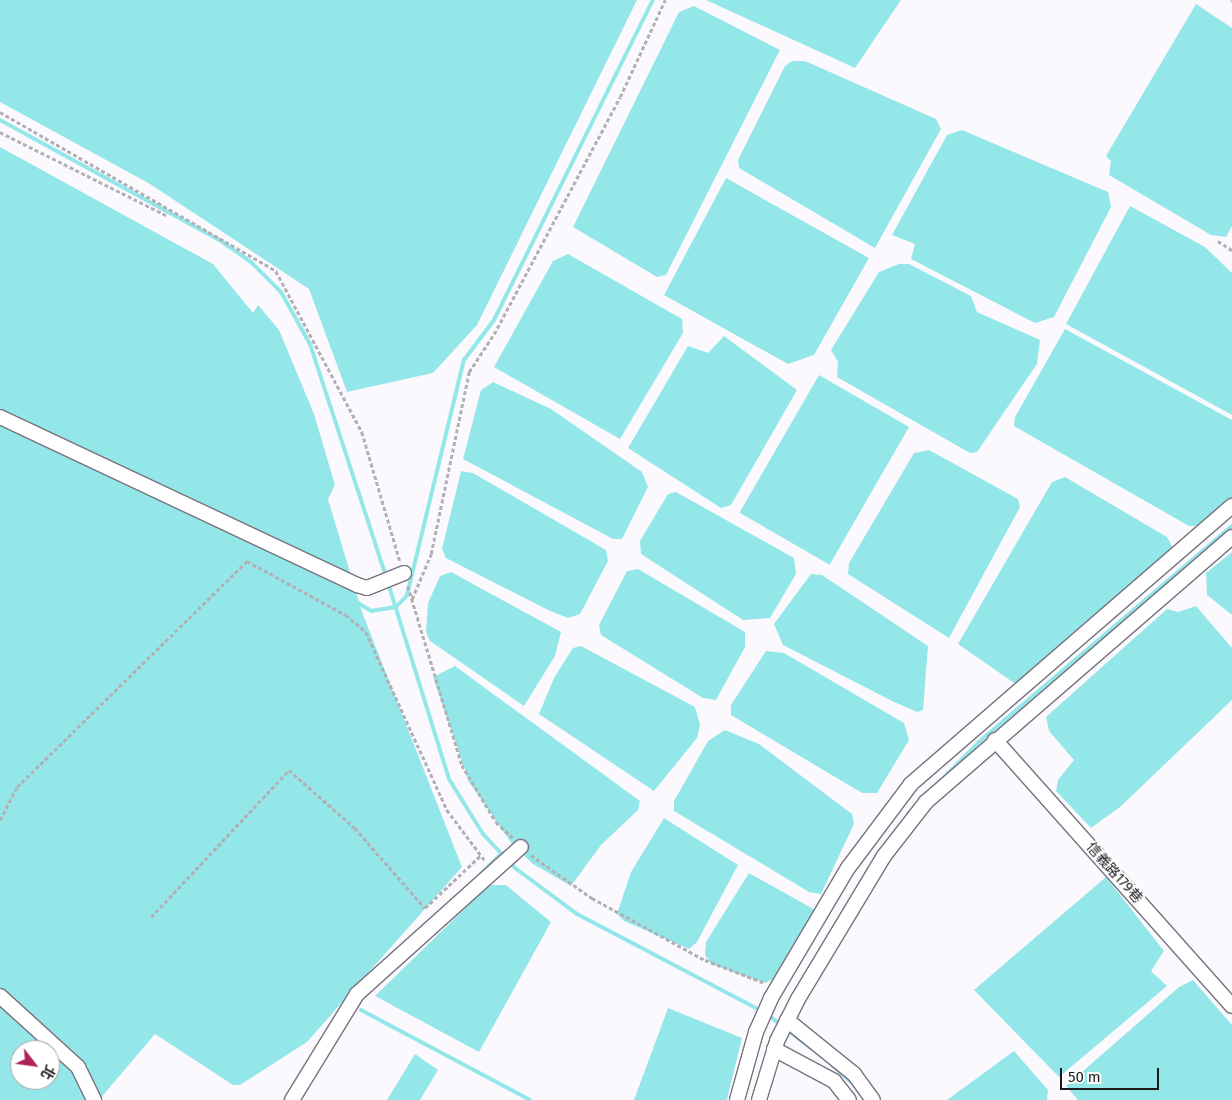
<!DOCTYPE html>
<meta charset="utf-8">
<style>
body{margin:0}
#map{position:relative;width:1232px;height:1100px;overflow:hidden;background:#fbf9fe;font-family:"Fira Sans","Noto Sans TC",sans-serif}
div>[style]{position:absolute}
.water>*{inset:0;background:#94e7e9;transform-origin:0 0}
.stream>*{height:4px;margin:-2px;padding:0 2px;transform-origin:2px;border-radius:2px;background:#94e7e9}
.path>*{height:2.5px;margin-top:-1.25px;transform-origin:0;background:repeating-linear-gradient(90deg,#b2b0b5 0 4px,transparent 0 6.5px)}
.roads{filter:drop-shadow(1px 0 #77727d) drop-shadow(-1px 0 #77727d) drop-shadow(0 1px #77727d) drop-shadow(0 -1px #77727d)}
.street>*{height:14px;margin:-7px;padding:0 7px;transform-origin:7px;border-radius:7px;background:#fff}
span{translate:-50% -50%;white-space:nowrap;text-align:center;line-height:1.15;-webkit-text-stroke:4px #fff;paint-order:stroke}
.street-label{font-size:14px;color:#1c1a1f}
.north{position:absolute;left:10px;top:1040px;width:50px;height:50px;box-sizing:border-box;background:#fff;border:1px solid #a4a3a5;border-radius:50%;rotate:120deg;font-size:14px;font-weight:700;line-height:20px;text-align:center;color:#1c1a1f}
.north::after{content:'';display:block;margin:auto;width:18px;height:22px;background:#b02157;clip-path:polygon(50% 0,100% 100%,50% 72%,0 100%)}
.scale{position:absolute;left:1060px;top:1068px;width:99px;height:22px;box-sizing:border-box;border:2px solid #1c1a1f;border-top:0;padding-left:6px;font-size:15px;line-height:18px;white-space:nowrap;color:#1c1a1f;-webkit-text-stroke:4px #fff;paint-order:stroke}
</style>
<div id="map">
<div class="water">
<div style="clip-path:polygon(0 0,637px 0,477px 325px,433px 373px,347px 392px,309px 289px,150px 184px,0 102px)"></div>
<div style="clip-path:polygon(706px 0,901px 0,855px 68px)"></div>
<div style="clip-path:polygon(1196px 4px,1232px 28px,1232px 226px,1226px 237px,1211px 235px,1109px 175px,1111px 161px,1106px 156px)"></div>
<div style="clip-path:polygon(694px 6px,780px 50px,666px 275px,657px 277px,573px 227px,679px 12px)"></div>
<div style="clip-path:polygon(792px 61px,805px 61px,936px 119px,941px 129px,875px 248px,739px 168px,738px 160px,785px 66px)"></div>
<div style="clip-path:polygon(962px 130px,1108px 192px,1111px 207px,1054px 317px,1035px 323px,911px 259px,915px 244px,892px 235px,947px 135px)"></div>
<div style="clip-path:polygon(evenodd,0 147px,213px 264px,253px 313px,258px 305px,279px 330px,314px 414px,335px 485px,328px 499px,362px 612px,462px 867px,307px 1042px,240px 1085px,233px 1085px,155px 1034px,99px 1100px,0 1100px,0 147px,20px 1050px,50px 1050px,50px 1080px,20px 1080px,20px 1050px)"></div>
<div style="clip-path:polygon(726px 178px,869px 258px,814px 355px,788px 364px,664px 295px)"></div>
<div style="clip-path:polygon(1130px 206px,1205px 247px,1232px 273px,1232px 415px,1066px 324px)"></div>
<div style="clip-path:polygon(568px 254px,682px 319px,683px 333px,620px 439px,494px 367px,553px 261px)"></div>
<div style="clip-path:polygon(899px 264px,909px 264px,971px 296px,977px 312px,1040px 340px,1037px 364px,977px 452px,970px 453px,837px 377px,838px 362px,831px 350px,879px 272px)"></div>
<div style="clip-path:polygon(1065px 329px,1232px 420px,1232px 505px,1206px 526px,1189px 526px,1014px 426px,1015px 417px)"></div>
<div style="clip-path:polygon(724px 336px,797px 390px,731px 505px,721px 508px,628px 448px,688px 346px,708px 353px)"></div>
<div style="left:819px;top:375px;width:104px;height:159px;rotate:30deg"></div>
<div style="clip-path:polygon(493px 382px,551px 409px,642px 472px,648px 487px,622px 539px,613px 539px,463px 459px,481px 390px)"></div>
<div style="clip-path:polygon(929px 450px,1018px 499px,1020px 507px,949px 638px,848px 574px,849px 563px,914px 453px)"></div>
<div style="clip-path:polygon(461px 471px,473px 473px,606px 550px,608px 561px,580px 614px,568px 618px,548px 610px,446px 558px,442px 549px)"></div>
<div style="clip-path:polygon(1065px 477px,1167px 537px,1173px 548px,1017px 685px,958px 644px,1052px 482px)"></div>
<div style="clip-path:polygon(676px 492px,794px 558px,796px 574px,770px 618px,743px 620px,641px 554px,640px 541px,668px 494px)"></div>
<div style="clip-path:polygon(1232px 552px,1232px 615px,1207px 595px,1206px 573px)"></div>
<div style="clip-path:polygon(638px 569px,745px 632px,745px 647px,716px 700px,703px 698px,601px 635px,599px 625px,627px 571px)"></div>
<div style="clip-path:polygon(451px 572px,561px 632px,555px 656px,524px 706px,430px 641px,426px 632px,428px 603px,440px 576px)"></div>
<div style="clip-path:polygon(811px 574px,822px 575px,928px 646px,923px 710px,917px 712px,892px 701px,783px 645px,774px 624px)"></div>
<div style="clip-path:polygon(1196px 606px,1232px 648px,1232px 700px,1120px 807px,1091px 828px,1056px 791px,1058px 780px,1074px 760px,1049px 731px,1046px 717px,1167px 609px,1178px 612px)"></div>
<div style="clip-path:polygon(581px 646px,695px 707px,700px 725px,697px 738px,654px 791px,539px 714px,554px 678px,573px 648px)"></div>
<div style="clip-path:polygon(766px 651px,784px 653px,904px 723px,909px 740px,877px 793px,862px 793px,731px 715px,731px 705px)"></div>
<div style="clip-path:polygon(455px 666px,640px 801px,638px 810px,601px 845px,571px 886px,533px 864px,512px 844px,469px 782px,433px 677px)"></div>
<div style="clip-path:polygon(725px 730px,759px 744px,852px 814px,854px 824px,821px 894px,809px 892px,674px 811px,674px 801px,708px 741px)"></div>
<div style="clip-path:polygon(664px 818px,738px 865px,697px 942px,689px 949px,624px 921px,617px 914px,631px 872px)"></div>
<div style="clip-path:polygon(749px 873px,817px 911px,776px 978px,765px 983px,711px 964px,705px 955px,706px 942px)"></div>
<div style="clip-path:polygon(1106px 877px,1164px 951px,1151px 971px,1167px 986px,1059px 1077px,974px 990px)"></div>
<div style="clip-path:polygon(489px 885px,506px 885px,551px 922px,479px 1052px,375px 996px)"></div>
<div style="clip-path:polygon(1193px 980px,1232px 1025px,1232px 1100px,1078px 1100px,1066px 1086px,1179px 987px)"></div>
<div style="clip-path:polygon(668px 1008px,742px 1038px,727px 1100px,634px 1100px)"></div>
<div style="clip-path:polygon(1014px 1051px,1048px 1090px,1047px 1100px,947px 1100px)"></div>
<div style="clip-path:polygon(415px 1054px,438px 1070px,420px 1100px,387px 1100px)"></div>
</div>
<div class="stream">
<div style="left:0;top:120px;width:252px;rotate:28.7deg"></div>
<div style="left:221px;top:241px;width:35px;rotate:35deg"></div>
<div style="left:250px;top:261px;width:44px;rotate:45deg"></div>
<div style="left:281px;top:292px;width:60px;rotate:60.9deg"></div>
<div style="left:310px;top:344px;width:244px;rotate:71.9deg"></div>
<div style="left:388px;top:583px;width:205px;rotate:72.7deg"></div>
<div style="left:449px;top:779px;width:65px;rotate:58.3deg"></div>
<div style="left:483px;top:834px;width:47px;rotate:46.7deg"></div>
<div style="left:515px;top:868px;width:77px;rotate:36.6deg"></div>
<div style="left:577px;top:914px;width:209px;rotate:27.7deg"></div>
<div style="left:355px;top:601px;width:19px;rotate:32deg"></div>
<div style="left:371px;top:611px;width:25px;rotate:-9deg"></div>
<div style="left:396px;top:607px;width:16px;rotate:-47deg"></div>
<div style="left:407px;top:595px;width:242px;rotate:-76.4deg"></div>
<div style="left:464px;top:360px;width:50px;rotate:-53.1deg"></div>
<div style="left:494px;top:320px;width:357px;rotate:-63.6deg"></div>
<div style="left:908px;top:814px;width:101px;rotate:-45.4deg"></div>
<div style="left:979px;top:742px;width:333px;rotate:-40.5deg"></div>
<div style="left:481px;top:874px;width:28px;rotate:-45deg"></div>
<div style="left:361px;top:1010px;width:191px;rotate:28deg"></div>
<div style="left:768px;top:1015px;width:56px;rotate:37.7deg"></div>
<div style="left:833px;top:1066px;width:28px;rotate:41deg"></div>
</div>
<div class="path">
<div style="left:1231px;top:0;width:1px;rotate:45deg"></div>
<div style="left:0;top:112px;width:319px;rotate:29.9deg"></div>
<div style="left:276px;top:271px;width:183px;rotate:61.9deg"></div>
<div style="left:362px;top:432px;width:134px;rotate:73.6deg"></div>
<div style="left:0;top:132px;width:186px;rotate:26.6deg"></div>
<div style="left:1218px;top:241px;width:17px;rotate:33deg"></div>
<div style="left:408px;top:586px;width:187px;rotate:73.2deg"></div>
<div style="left:462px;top:765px;width:66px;rotate:59.2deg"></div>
<div style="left:496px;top:822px;width:23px;rotate:43deg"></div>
<div style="left:412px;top:599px;width:49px;rotate:-67.1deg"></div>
<div style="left:431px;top:554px;width:186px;rotate:-78.2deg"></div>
<div style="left:469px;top:372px;width:45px;rotate:-56.7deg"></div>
<div style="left:494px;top:334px;width:268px;rotate:-62deg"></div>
<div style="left:620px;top:97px;width:107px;rotate:-65.1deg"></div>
<div style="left:0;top:820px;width:37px;rotate:-63deg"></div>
<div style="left:17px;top:787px;width:322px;rotate:-44.5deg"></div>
<div style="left:247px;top:561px;width:113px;rotate:28.6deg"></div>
<div style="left:346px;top:615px;width:26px;rotate:40deg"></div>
<div style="left:366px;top:632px;width:196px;rotate:65.5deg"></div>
<div style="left:447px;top:810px;width:65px;rotate:53.1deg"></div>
<div style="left:531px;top:855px;width:75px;rotate:35.2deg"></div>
<div style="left:592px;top:898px;width:129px;rotate:28.8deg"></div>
<div style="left:705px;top:960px;width:64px;rotate:21deg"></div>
<div style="left:151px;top:917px;width:202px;rotate:-46.8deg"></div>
<div style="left:289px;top:770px;width:88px;rotate:41.3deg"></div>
<div style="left:355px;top:828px;width:106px;rotate:48.8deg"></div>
<div style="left:425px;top:908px;width:76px;rotate:-43.4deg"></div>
</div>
<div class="roads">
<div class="street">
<div style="left:0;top:417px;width:395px;rotate:25.2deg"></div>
<div style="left:357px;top:585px;width:10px;rotate:17deg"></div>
<div style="left:367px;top:588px;width:40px;rotate:-22deg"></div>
<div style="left:995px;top:740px;width:356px;rotate:48.3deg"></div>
<div style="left:0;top:996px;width:105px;rotate:42.3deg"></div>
<div style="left:78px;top:1067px;width:37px;rotate:64deg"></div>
<div style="left:787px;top:1020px;width:86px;rotate:38.9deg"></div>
<div style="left:854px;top:1074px;width:32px;rotate:54deg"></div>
<div style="left:774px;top:1049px;width:68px;rotate:28.1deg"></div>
<div style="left:834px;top:1081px;width:24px;rotate:52deg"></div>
<div style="left:292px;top:1100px;width:124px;rotate:-58.5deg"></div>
<div style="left:357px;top:994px;width:220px;rotate:-41.9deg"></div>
<div style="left:737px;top:1100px;width:71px;rotate:-74.4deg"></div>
<div style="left:756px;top:1032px;width:37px;rotate:-66deg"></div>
<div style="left:771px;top:998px;width:151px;rotate:-59.4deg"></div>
<div style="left:848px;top:868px;width:105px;rotate:-53.1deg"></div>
<div style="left:911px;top:784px;width:425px;rotate:-40.9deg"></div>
<div style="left:759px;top:1100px;width:62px;rotate:-73deg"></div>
<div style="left:777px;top:1041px;width:47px;rotate:-63.4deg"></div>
<div style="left:798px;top:999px;width:167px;rotate:-59deg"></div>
<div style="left:884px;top:856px;width:68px;rotate:-52.1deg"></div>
<div style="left:926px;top:802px;width:405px;rotate:-40.9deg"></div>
</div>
</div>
<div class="street-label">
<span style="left:1114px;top:873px;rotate:48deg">信義路179巷</span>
</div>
<div class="north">北</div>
<div class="scale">50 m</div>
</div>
